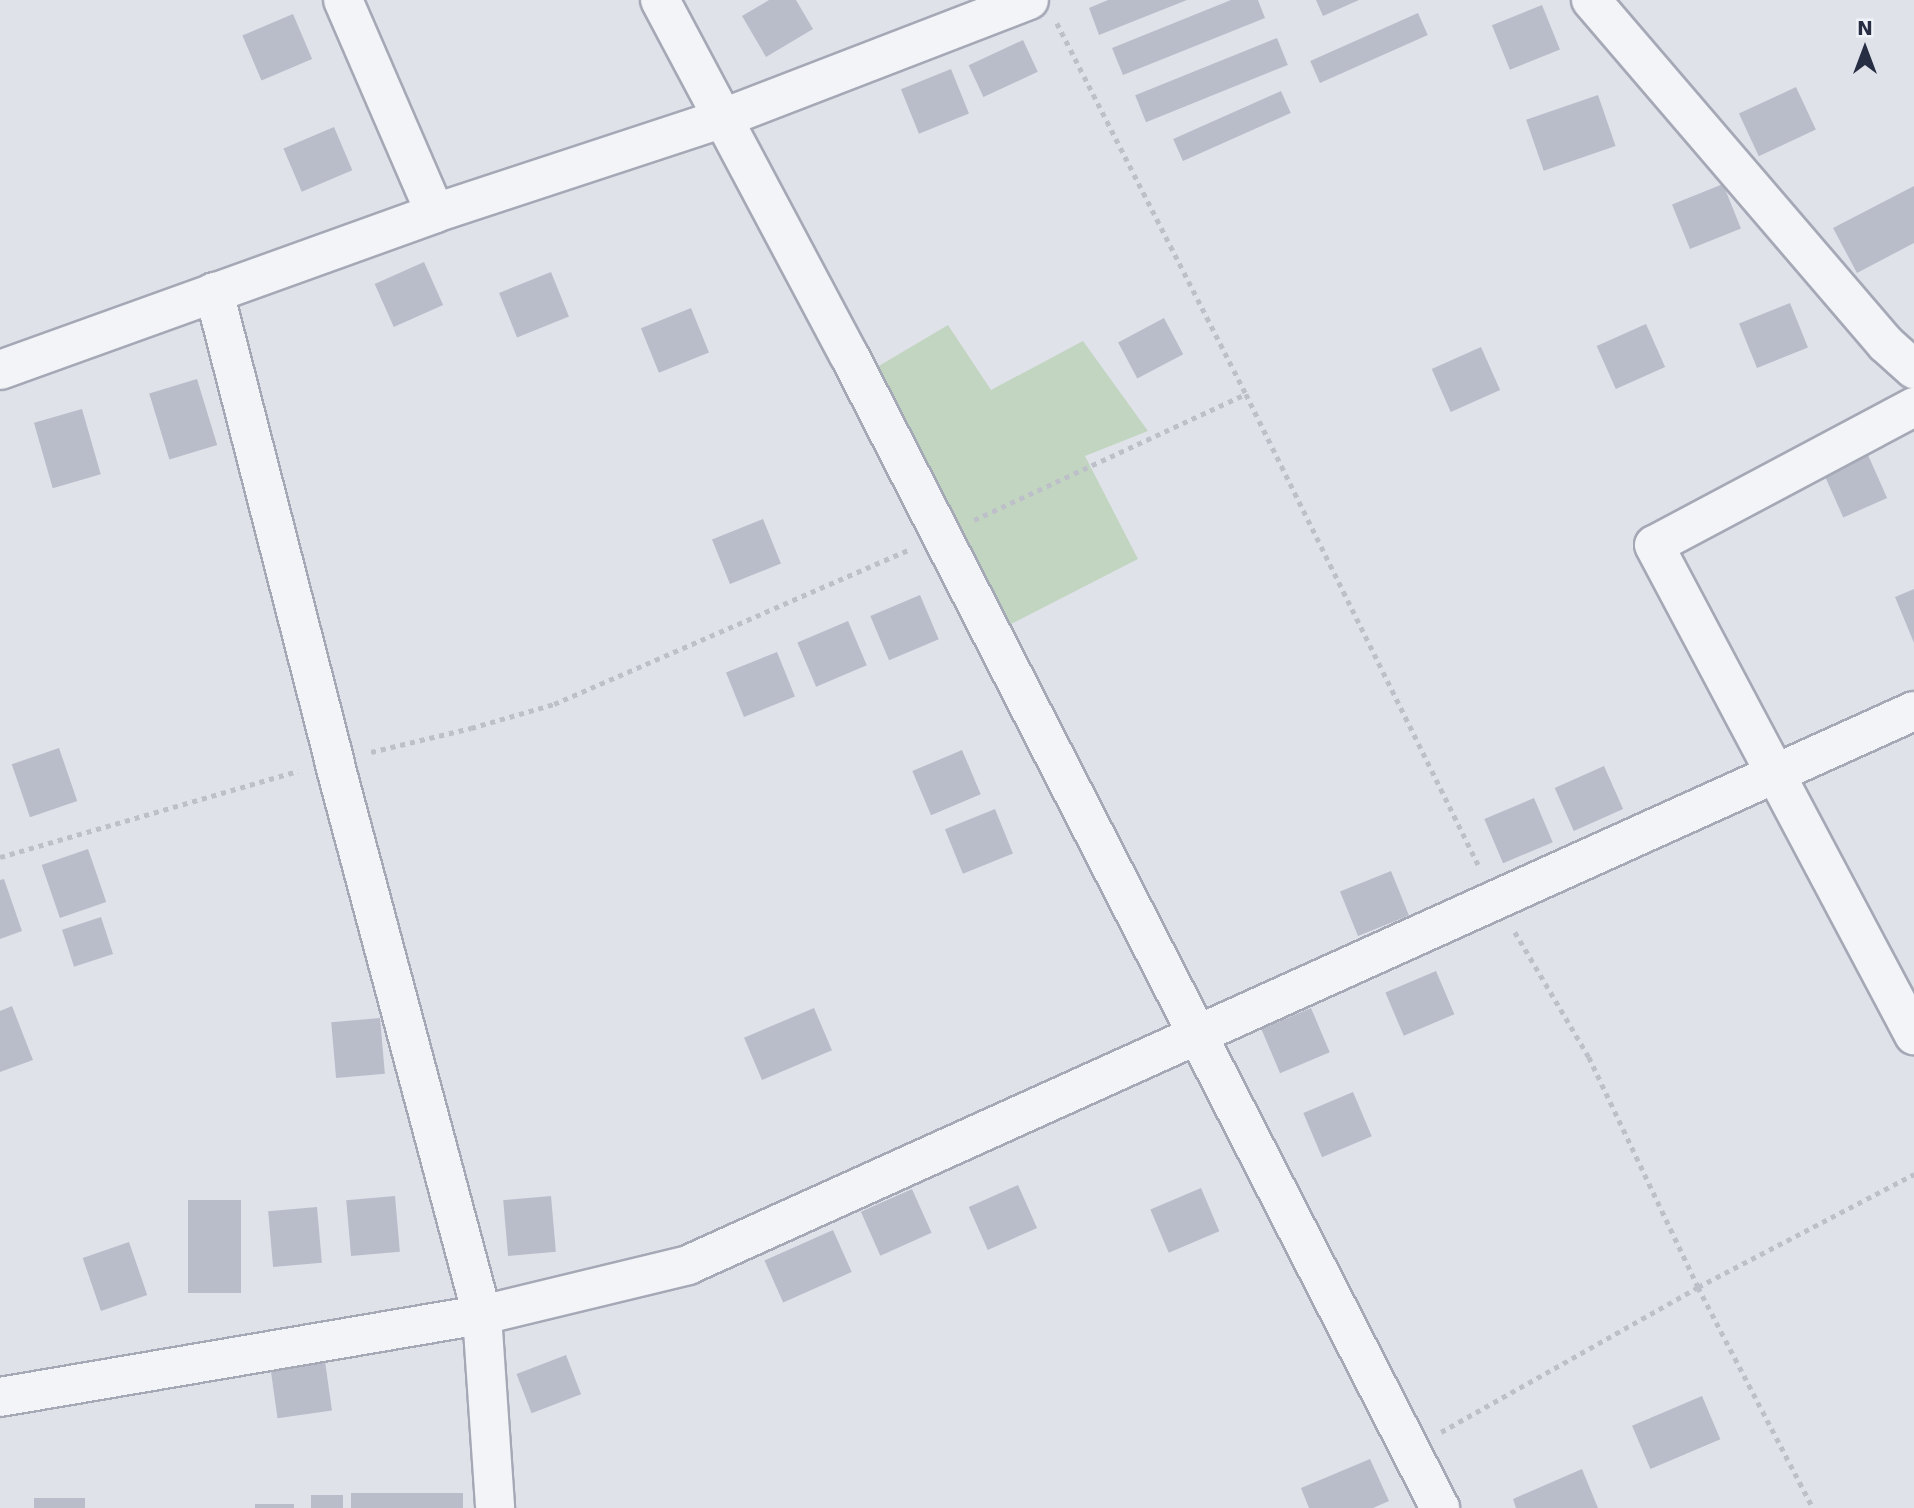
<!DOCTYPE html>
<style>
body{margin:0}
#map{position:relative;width:1914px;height:1508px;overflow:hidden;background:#e0e2ea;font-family:"DejaVu Sans",sans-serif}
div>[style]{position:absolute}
.green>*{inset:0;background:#c2d5c0}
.building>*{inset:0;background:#b9bdca;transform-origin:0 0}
.path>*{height:4.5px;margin-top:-2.25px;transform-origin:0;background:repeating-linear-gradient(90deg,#bec0c9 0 5px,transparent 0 10px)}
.roads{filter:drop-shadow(2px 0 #a5a8b5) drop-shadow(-2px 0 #a5a8b5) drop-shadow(0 2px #a5a8b5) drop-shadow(0 -2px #a5a8b5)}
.minor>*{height:38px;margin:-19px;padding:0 19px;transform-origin:19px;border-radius:19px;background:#f3f4f8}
span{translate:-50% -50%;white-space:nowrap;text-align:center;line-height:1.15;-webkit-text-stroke:7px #eff2f7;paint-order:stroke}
.north{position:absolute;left:1830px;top:14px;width:70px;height:70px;-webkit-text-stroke:5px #eff2f7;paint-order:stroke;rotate:0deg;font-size:19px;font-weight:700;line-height:28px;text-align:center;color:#272d43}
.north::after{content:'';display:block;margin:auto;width:24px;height:32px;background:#272d43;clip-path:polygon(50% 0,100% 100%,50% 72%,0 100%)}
</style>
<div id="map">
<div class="green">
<div style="clip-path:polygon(948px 325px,991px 390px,1083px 341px,1148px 431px,1085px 456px,1138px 559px,1011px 624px,872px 370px)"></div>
</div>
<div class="building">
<div style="clip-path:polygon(769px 0,796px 0,813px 29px,766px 57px,742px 16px)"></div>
<div style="clip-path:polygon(1108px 0,1187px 0,1099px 35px,1089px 8px)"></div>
<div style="clip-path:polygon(1231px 0,1258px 0,1265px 18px,1123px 75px,1112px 48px)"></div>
<div style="clip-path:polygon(1316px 0,1359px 0,1323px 16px)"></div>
<div style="left:1542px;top:5px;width:48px;height:54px;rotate:68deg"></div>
<div style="left:1418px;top:13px;width:24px;height:118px;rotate:66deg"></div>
<div style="left:293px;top:14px;width:49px;height:55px;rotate:67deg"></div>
<div style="left:1277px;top:38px;width:29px;height:153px;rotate:68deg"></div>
<div style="left:1023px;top:40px;width:35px;height:60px;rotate:65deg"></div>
<div style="left:951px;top:69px;width:48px;height:54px;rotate:68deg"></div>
<div style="left:1796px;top:87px;width:47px;height:63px;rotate:65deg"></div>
<div style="left:1281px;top:91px;width:24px;height:118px;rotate:66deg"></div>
<div style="left:1598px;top:95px;width:54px;height:76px;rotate:71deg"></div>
<div style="left:334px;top:127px;width:47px;height:55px;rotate:67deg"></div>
<div style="left:1723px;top:184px;width:48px;height:55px;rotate:68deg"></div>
<div style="clip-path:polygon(1914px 186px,1914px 243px,1857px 273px,1833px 228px)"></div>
<div style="left:424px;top:262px;width:47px;height:54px;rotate:66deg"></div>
<div style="left:551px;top:272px;width:48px;height:56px;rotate:68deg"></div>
<div style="left:1790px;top:303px;width:48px;height:55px;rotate:68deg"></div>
<div style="left:691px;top:308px;width:48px;height:54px;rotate:68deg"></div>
<div style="left:1164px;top:318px;width:41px;height:52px;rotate:62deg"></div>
<div style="left:1646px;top:324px;width:47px;height:54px;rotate:66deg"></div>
<div style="left:1481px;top:347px;width:47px;height:54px;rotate:66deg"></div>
<div style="left:197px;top:379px;width:69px;height:50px;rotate:73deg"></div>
<div style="left:82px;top:409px;width:68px;height:50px;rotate:74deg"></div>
<div style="left:1868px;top:455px;width:47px;height:48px;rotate:66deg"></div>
<div style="left:763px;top:519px;width:48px;height:55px;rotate:68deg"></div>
<div style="clip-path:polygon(1914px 589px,1914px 643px,1895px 597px)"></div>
<div style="left:920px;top:595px;width:48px;height:54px;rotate:67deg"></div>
<div style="left:848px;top:621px;width:48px;height:55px;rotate:67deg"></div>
<div style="left:777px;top:652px;width:48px;height:55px;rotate:68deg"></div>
<div style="left:59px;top:748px;width:56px;height:50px;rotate:71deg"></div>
<div style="left:962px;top:750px;width:48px;height:54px;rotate:67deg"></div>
<div style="left:1604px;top:766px;width:47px;height:54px;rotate:66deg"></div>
<div style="left:1534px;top:798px;width:48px;height:54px;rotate:67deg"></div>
<div style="left:995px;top:809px;width:48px;height:54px;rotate:68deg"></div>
<div style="left:88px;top:849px;width:56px;height:49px;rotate:71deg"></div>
<div style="left:1391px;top:871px;width:48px;height:55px;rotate:68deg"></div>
<div style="clip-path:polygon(4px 879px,22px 931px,0 939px,0 880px)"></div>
<div style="left:101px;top:917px;width:39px;height:41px;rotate:72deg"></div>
<div style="left:1436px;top:971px;width:47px;height:55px;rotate:67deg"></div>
<div style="clip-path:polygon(12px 1006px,33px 1060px,0 1072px,0 1011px)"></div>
<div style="left:814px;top:1008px;width:46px;height:76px;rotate:67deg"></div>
<div style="left:1311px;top:1008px;width:48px;height:54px;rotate:67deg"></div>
<div style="left:380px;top:1018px;width:56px;height:49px;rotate:85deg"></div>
<div style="left:1353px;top:1092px;width:48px;height:54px;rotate:67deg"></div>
<div style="left:1018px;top:1185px;width:47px;height:54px;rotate:66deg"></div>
<div style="left:1201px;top:1188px;width:47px;height:55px;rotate:67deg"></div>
<div style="left:912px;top:1189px;width:48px;height:56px;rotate:66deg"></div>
<div style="left:395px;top:1196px;width:56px;height:49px;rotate:85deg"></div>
<div style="left:551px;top:1196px;width:56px;height:48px;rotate:85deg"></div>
<div style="left:188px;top:1200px;width:53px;height:93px"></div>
<div style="left:317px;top:1207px;width:56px;height:49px;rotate:85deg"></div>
<div style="left:833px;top:1230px;width:46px;height:75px;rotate:66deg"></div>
<div style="left:129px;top:1242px;width:56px;height:49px;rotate:71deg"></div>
<div style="left:566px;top:1355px;width:42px;height:53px;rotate:69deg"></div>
<div style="left:325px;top:1361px;width:50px;height:55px;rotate:82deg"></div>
<div style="left:1702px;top:1396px;width:47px;height:76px;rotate:67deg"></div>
<div style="clip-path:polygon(1370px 1459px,1389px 1501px,1373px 1508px,1309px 1508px,1301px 1488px)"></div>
<div style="clip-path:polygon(1582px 1469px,1598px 1508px,1516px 1508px,1513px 1499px)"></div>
<div style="left:351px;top:1493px;width:112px;height:15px"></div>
<div style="left:311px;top:1495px;width:32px;height:13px"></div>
<div style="left:85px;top:1498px;width:10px;height:51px;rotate:90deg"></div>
<div style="left:255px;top:1504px;width:39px;height:4px"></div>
</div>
<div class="path">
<div style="left:1057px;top:23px;width:416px;rotate:63deg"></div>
<div style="left:1246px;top:394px;width:526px;rotate:63.73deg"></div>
<div style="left:974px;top:520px;width:300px;rotate:-24.9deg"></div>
<div style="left:371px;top:752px;width:103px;rotate:-13.5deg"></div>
<div style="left:471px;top:728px;width:86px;rotate:-16.1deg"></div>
<div style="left:554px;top:704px;width:387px;rotate:-23.5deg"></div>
<div style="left:0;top:857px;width:310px;rotate:-16.1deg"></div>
<div style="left:1515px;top:932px;width:145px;rotate:59.4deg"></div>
<div style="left:1589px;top:1057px;width:255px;rotate:64.6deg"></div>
<div style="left:1698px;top:1287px;width:249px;rotate:62.5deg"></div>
<div style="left:1441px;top:1432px;width:295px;rotate:-29.4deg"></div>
<div style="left:1698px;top:1287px;width:244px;rotate:-27.6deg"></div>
</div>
<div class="roads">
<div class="minor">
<div style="left:343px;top:0;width:232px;rotate:66.6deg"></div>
<div style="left:660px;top:0;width:402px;rotate:62deg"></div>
<div style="left:849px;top:355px;width:1296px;rotate:62.86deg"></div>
<div style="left:1591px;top:0;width:453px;rotate:49.4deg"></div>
<div style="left:1886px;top:344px;width:38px;rotate:42deg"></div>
<div style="left:214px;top:292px;width:484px;rotate:75.6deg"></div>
<div style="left:334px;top:761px;width:573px;rotate:75.04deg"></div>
<div style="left:482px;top:1315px;width:193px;rotate:86.1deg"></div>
<div style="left:0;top:370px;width:462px;rotate:-19.8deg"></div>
<div style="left:435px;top:213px;width:301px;rotate:-18.2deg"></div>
<div style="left:721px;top:119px;width:330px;rotate:-21.1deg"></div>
<div style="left:1914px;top:407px;width:294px;rotate:152deg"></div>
<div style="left:1654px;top:545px;width:555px;rotate:62.05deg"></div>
<div style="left:0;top:1397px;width:489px;rotate:-9.7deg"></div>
<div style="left:482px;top:1315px;width:212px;rotate:-13.6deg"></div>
<div style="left:688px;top:1265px;width:1345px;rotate:-24.32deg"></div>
</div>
</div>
<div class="north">N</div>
</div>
